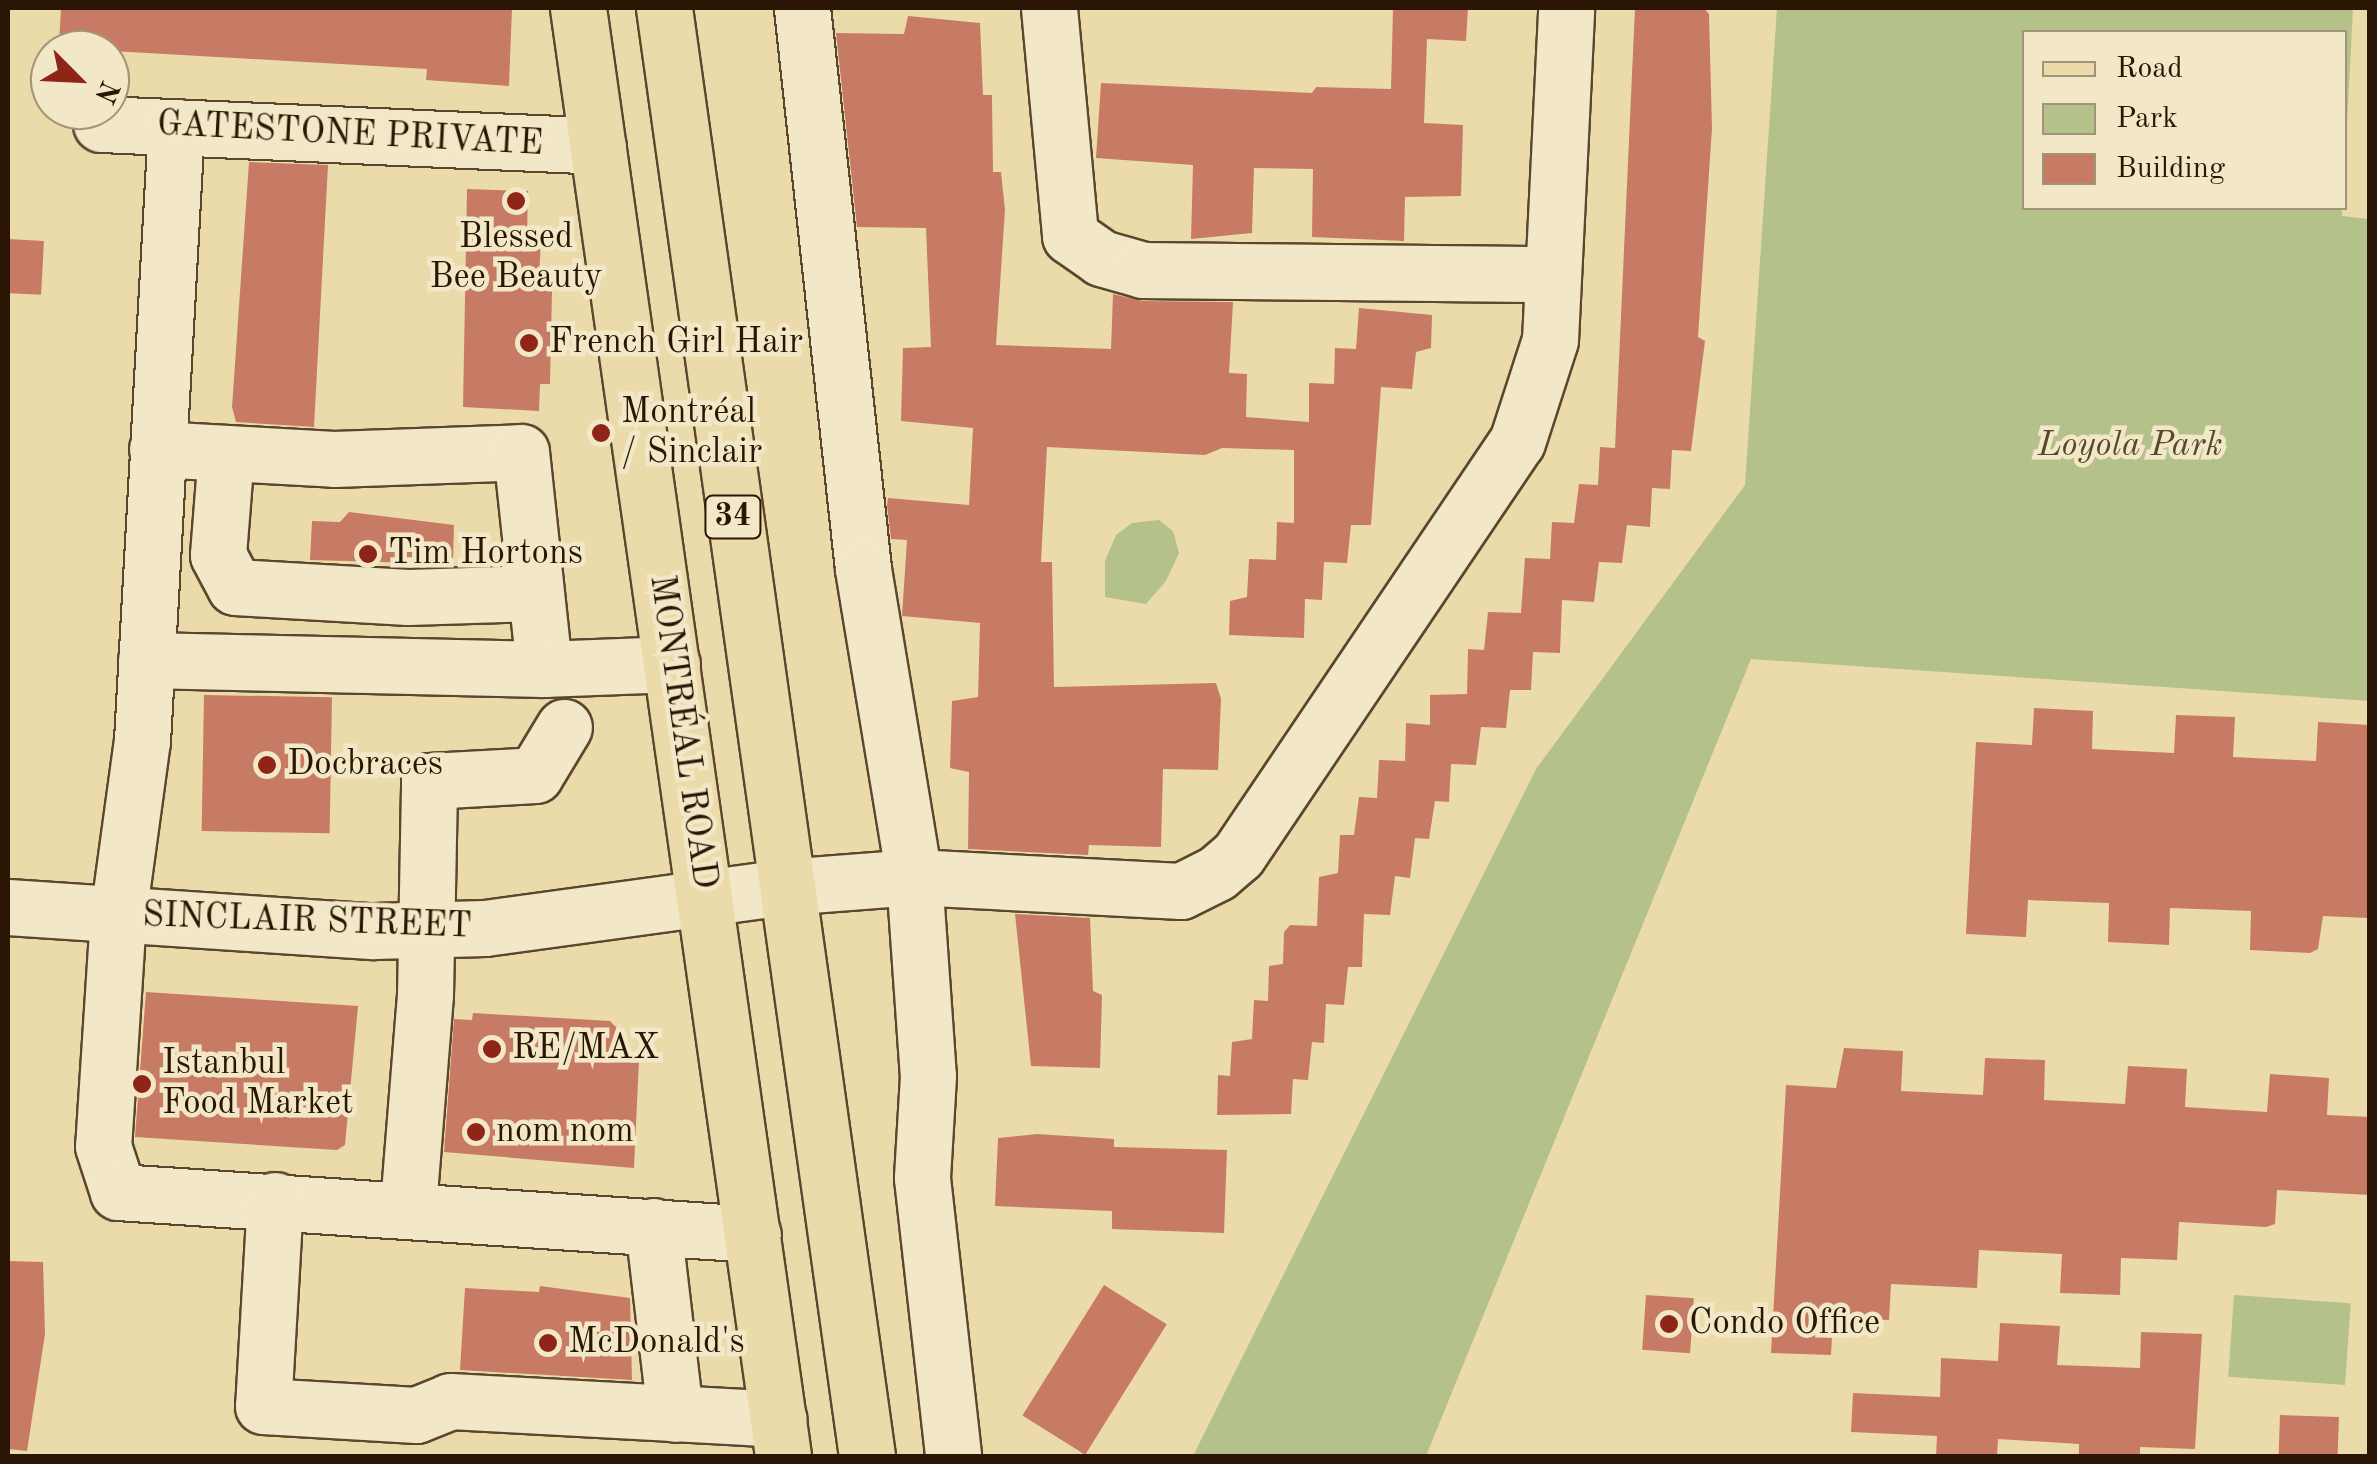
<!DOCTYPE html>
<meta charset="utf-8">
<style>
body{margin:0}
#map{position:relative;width:2377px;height:1464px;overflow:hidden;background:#ebdbaa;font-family:"Old Standard TT",serif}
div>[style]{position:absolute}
.green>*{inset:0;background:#b4c18b;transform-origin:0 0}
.building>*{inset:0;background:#c77b65;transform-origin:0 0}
.roads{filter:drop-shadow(2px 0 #5b462e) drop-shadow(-2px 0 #5b462e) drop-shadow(0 2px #5b462e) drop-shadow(0 -2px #5b462e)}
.minor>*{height:55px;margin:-27.5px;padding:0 27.5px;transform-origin:27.5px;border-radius:27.5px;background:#f2e8c8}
.major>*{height:55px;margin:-27.5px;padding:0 27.5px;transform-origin:27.5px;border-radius:27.5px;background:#ebdbaa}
.dots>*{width:28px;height:28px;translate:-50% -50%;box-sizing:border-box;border:5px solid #f2e8c8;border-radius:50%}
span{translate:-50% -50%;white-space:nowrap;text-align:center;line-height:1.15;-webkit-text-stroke:9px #f2e8c8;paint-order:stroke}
.shield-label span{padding:2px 8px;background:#f2e8c8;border:2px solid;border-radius:8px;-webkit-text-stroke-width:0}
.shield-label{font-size:32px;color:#2b1504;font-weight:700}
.street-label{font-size:35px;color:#2b1504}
.poi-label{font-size:35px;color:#2b1504}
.left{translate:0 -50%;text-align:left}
.park-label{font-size:35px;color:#54492c;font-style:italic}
.frame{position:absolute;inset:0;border:10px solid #2b1504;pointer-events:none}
.legend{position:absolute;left:2022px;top:30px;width:325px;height:180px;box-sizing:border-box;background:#f2e8c8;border:2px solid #a2947a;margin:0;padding:12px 18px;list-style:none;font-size:30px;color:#2b1504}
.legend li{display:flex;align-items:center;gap:20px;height:50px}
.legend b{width:50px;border:2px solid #a2947a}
.north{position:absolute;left:30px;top:30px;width:100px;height:100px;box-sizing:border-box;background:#f2e8c8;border:2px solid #a2947a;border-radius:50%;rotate:114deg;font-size:28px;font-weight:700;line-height:40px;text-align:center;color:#2b1504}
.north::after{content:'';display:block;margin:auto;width:35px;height:45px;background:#8f2418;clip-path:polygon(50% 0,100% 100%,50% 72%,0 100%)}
</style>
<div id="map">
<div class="green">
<div style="clip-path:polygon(1777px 8px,2353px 8px,2345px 163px,2344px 32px,2024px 32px,2024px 208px,2342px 208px,2342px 216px,2369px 219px,2369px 701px,1751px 659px,1426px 1456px,1193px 1456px,1536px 769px,1745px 485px)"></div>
<div style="clip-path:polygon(1159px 520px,1173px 531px,1179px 553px,1166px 581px,1146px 604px,1105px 597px,1105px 561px,1116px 535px,1132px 523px)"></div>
<div style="left:2234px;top:1295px;width:117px;height:82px;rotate:4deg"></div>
</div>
<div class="building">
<div style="clip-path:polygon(61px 8px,512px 8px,509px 86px,426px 80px,427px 69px,77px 49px,59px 45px)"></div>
<div style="clip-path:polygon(1393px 8px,1468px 8px,1466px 41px,1427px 39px,1424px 123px,1463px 125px,1461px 196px,1405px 197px,1404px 241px,1312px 237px,1313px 169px,1254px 168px,1252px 233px,1191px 239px,1193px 165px,1096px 158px,1101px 83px,1312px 93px,1316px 87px,1391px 89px)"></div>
<div style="clip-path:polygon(1635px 8px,1704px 8px,1709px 14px,1712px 128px,1698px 337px,1705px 341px,1691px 451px,1672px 450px,1670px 489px,1652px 488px,1650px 527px,1627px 525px,1622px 563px,1599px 562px,1594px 602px,1562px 600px,1560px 653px,1533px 652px,1531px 690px,1510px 690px,1506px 728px,1481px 727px,1476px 765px,1451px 764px,1449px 802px,1435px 801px,1429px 839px,1415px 838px,1410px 878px,1395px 876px,1390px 915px,1364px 914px,1362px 967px,1348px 967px,1344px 1005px,1326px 1004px,1324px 1043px,1312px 1042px,1308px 1080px,1293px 1079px,1291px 1114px,1217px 1115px,1218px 1075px,1230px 1076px,1232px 1042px,1252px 1039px,1254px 1000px,1268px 1001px,1269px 966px,1283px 964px,1284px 932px,1290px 925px,1317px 926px,1319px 877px,1338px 873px,1340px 835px,1354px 835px,1359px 797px,1377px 798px,1379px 760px,1405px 761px,1406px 723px,1430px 725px,1430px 695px,1467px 694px,1468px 649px,1484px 650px,1488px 612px,1521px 613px,1525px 558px,1550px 559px,1552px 522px,1574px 523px,1579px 484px,1598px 485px,1600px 447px,1615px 448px)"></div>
<div style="clip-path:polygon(908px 16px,980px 23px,983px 95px,992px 95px,993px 172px,1001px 172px,1005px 210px,996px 345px,1111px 349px,1113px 294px,1143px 301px,1233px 302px,1229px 373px,1247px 374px,1246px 417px,1309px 422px,1309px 383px,1334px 384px,1335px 348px,1356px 349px,1359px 308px,1432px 315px,1431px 348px,1416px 352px,1412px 389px,1381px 387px,1371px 525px,1351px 525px,1347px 563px,1324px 562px,1322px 600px,1305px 599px,1304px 638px,1229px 635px,1230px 601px,1247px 597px,1249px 559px,1276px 560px,1277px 522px,1294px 523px,1294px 450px,1222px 448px,1205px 455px,1047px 447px,1041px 562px,1052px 562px,1054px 687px,1216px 683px,1221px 699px,1218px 770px,1163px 769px,1161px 847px,1089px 845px,1088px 855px,968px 849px,969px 772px,950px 768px,952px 701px,978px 697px,980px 623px,902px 616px,907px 540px,891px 539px,887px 505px,888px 498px,969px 505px,973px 428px,901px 421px,903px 348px,931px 347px,926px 228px,857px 227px,836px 33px,904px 34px)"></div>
<div style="clip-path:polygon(249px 162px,328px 165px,314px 427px,236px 422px,232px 407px)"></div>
<div style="clip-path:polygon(467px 189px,528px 191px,527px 238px,541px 239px,539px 277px,550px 278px,552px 292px,550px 384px,540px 384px,539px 411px,463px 407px)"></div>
<div style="left:8px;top:239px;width:36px;height:54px;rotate:3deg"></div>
<div style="clip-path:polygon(349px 512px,454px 525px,453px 564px,310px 560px,312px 521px,340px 522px)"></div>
<div style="left:204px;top:695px;width:128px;height:136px;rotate:1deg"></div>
<div style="clip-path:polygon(2034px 708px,2093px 711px,2092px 749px,2174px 753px,2176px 715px,2235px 717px,2233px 757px,2316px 761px,2318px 722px,2370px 725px,2367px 918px,2323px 916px,2318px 949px,2310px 953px,2250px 950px,2251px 911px,2170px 908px,2169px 945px,2108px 942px,2109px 903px,2028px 900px,2026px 937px,1966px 934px,1976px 742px,2032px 745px)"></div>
<div style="clip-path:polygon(1015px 914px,1090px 918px,1093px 991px,1102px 995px,1100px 1068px,1031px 1066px)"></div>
<div style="clip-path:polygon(146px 992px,358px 1006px,345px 1145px,337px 1150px,135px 1137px)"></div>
<div style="clip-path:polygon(473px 1013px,610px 1021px,617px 1028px,615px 1059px,639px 1060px,634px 1168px,444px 1152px,454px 1019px,472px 1020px)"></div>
<div style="clip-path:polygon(1844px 1048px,1903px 1051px,1901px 1091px,1983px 1095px,1985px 1058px,2045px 1060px,2044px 1100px,2125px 1104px,2128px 1066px,2187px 1069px,2185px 1107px,2267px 1112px,2270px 1074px,2329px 1078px,2327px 1115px,2370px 1117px,2370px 1195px,2277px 1190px,2275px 1224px,2266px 1227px,2179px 1222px,2177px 1260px,2121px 1258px,2120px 1295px,2060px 1293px,2062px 1254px,1979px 1250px,1977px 1288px,1891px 1284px,1889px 1320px,1833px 1318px,1831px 1355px,1771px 1353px,1786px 1085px,1836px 1088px)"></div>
<div style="clip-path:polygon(1037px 1134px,1114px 1139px,1114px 1147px,1227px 1150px,1224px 1233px,1112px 1229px,1112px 1211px,995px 1206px,998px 1138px)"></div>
<div style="clip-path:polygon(8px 1261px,43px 1262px,45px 1334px,27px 1451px,8px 1449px)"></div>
<div style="left:1104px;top:1285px;width:74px;height:154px;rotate:32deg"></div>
<div style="clip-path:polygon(540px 1286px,630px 1298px,632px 1380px,460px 1370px,465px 1288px,539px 1292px)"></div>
<div style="left:1646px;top:1295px;width:48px;height:55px;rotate:4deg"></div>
<div style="clip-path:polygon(2000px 1323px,2060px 1326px,2057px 1365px,2140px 1368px,2141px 1332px,2202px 1334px,2195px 1449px,2140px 1447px,2140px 1456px,2079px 1456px,2079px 1444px,1998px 1439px,1997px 1456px,1936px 1456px,1937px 1436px,1851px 1432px,1853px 1393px,1940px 1397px,1941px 1358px,1998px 1361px)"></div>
<div style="left:2280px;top:1415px;width:59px;height:40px;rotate:2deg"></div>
</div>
<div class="roads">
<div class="minor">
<div style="left:802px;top:8px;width:564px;rotate:83.79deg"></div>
<div style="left:863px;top:569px;width:312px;rotate:80.6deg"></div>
<div style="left:914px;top:877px;width:199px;rotate:86deg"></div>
<div style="left:928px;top:1076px;width:102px;rotate:93.4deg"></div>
<div style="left:922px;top:1178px;width:280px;rotate:83.6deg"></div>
<div style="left:1049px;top:8px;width:229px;rotate:84.7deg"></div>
<div style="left:1070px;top:236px;width:38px;rotate:35deg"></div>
<div style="left:1101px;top:258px;width:44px;rotate:15.9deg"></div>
<div style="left:1143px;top:270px;width:410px;rotate:0.6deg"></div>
<div style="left:101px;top:124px;width:497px;rotate:2.5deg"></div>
<div style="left:176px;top:127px;width:614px;rotate:93.17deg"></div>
<div style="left:142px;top:740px;width:178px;rotate:97.8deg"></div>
<div style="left:118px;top:916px;width:230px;rotate:93.7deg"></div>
<div style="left:103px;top:1146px;width:48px;rotate:71.9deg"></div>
<div style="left:118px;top:1192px;width:636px;rotate:3.78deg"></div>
<div style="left:157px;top:449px;width:177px;rotate:3.2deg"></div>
<div style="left:334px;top:459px;width:187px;rotate:-2.1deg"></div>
<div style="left:521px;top:452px;width:218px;rotate:83.9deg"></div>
<div style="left:544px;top:669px;width:128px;rotate:-2.2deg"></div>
<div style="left:226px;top:453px;width:102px;rotate:94.5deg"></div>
<div style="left:218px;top:555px;width:36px;rotate:62deg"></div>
<div style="left:235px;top:587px;width:173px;rotate:3.3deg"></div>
<div style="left:408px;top:597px;width:127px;rotate:-1.8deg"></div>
<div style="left:146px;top:660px;width:398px;rotate:1.3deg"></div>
<div style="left:8px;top:907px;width:367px;rotate:3.8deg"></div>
<div style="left:374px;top:931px;width:111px;rotate:-1.5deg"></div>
<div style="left:485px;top:928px;width:302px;rotate:-7.8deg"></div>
<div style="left:784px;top:887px;width:130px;rotate:-4.4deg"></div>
<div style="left:914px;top:877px;width:267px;rotate:3deg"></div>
<div style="left:1181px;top:891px;width:40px;rotate:-26.6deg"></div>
<div style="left:1217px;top:873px;width:28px;rotate:-41deg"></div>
<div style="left:1238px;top:855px;width:498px;rotate:-56deg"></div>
<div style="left:1517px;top:442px;width:107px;rotate:-72.1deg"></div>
<div style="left:1550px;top:340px;width:332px;rotate:-87.2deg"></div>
<div style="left:275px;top:1200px;width:206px;rotate:93.3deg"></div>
<div style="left:263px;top:1406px;width:153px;rotate:3.4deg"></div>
<div style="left:416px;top:1415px;width:37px;rotate:-22deg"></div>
<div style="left:450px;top:1401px;width:329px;rotate:3.1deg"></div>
<div style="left:408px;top:1206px;width:212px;rotate:-85.4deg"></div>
<div style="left:425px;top:995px;width:214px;rotate:-88.9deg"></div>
<div style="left:429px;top:781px;width:106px;rotate:-3.2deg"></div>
<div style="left:535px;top:775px;width:56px;rotate:-58.9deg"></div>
<div style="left:653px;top:1226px;width:189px;rotate:83.3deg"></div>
</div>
<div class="major">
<div style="left:578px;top:8px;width:1462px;rotate:81.94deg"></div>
<div style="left:664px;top:8px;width:1462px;rotate:82.02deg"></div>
</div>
</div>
<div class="dots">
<div style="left:516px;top:201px;background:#8f2418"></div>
<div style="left:529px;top:343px;background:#8f2418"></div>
<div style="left:601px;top:433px;background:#8f2418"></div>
<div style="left:368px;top:554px;background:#8f2418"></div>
<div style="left:267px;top:765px;background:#8f2418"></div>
<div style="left:492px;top:1049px;background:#8f2418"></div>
<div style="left:142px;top:1084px;background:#8f2418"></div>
<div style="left:476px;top:1132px;background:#8f2418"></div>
<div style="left:1669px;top:1324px;background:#8f2418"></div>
<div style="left:548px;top:1343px;background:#8f2418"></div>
</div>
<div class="shield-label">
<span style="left:733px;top:517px">34</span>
</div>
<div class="street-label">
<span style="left:350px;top:135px;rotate:3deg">GATESTONE PRIVATE</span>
<span style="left:682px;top:732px;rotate:82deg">MONTRÉAL ROAD</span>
<span style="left:307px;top:922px;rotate:2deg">SINCLAIR STREET</span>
</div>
<div class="poi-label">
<span style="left:516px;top:258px">Blessed<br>Bee Beauty</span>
<span class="left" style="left:549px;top:343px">French Girl Hair</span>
<span class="left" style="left:621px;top:433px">Montréal<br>/ Sinclair</span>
<span class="left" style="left:388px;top:554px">Tim Hortons</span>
<span class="left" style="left:287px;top:765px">Docbraces</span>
<span class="left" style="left:512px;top:1049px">RE/MAX</span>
<span class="left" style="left:162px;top:1084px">Istanbul<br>Food Market</span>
<span class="left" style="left:496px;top:1132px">nom nom</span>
<span class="left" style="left:1689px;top:1324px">Condo Office</span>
<span class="left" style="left:568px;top:1343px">McDonald's</span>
</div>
<div class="park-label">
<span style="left:2130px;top:446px">Loyola Park</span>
</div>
<div class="frame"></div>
<ul class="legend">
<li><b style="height:12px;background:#ebdbaa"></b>Road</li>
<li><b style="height:28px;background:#b4c18b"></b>Park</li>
<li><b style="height:28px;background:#c77b65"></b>Building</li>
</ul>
<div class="north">N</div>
</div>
